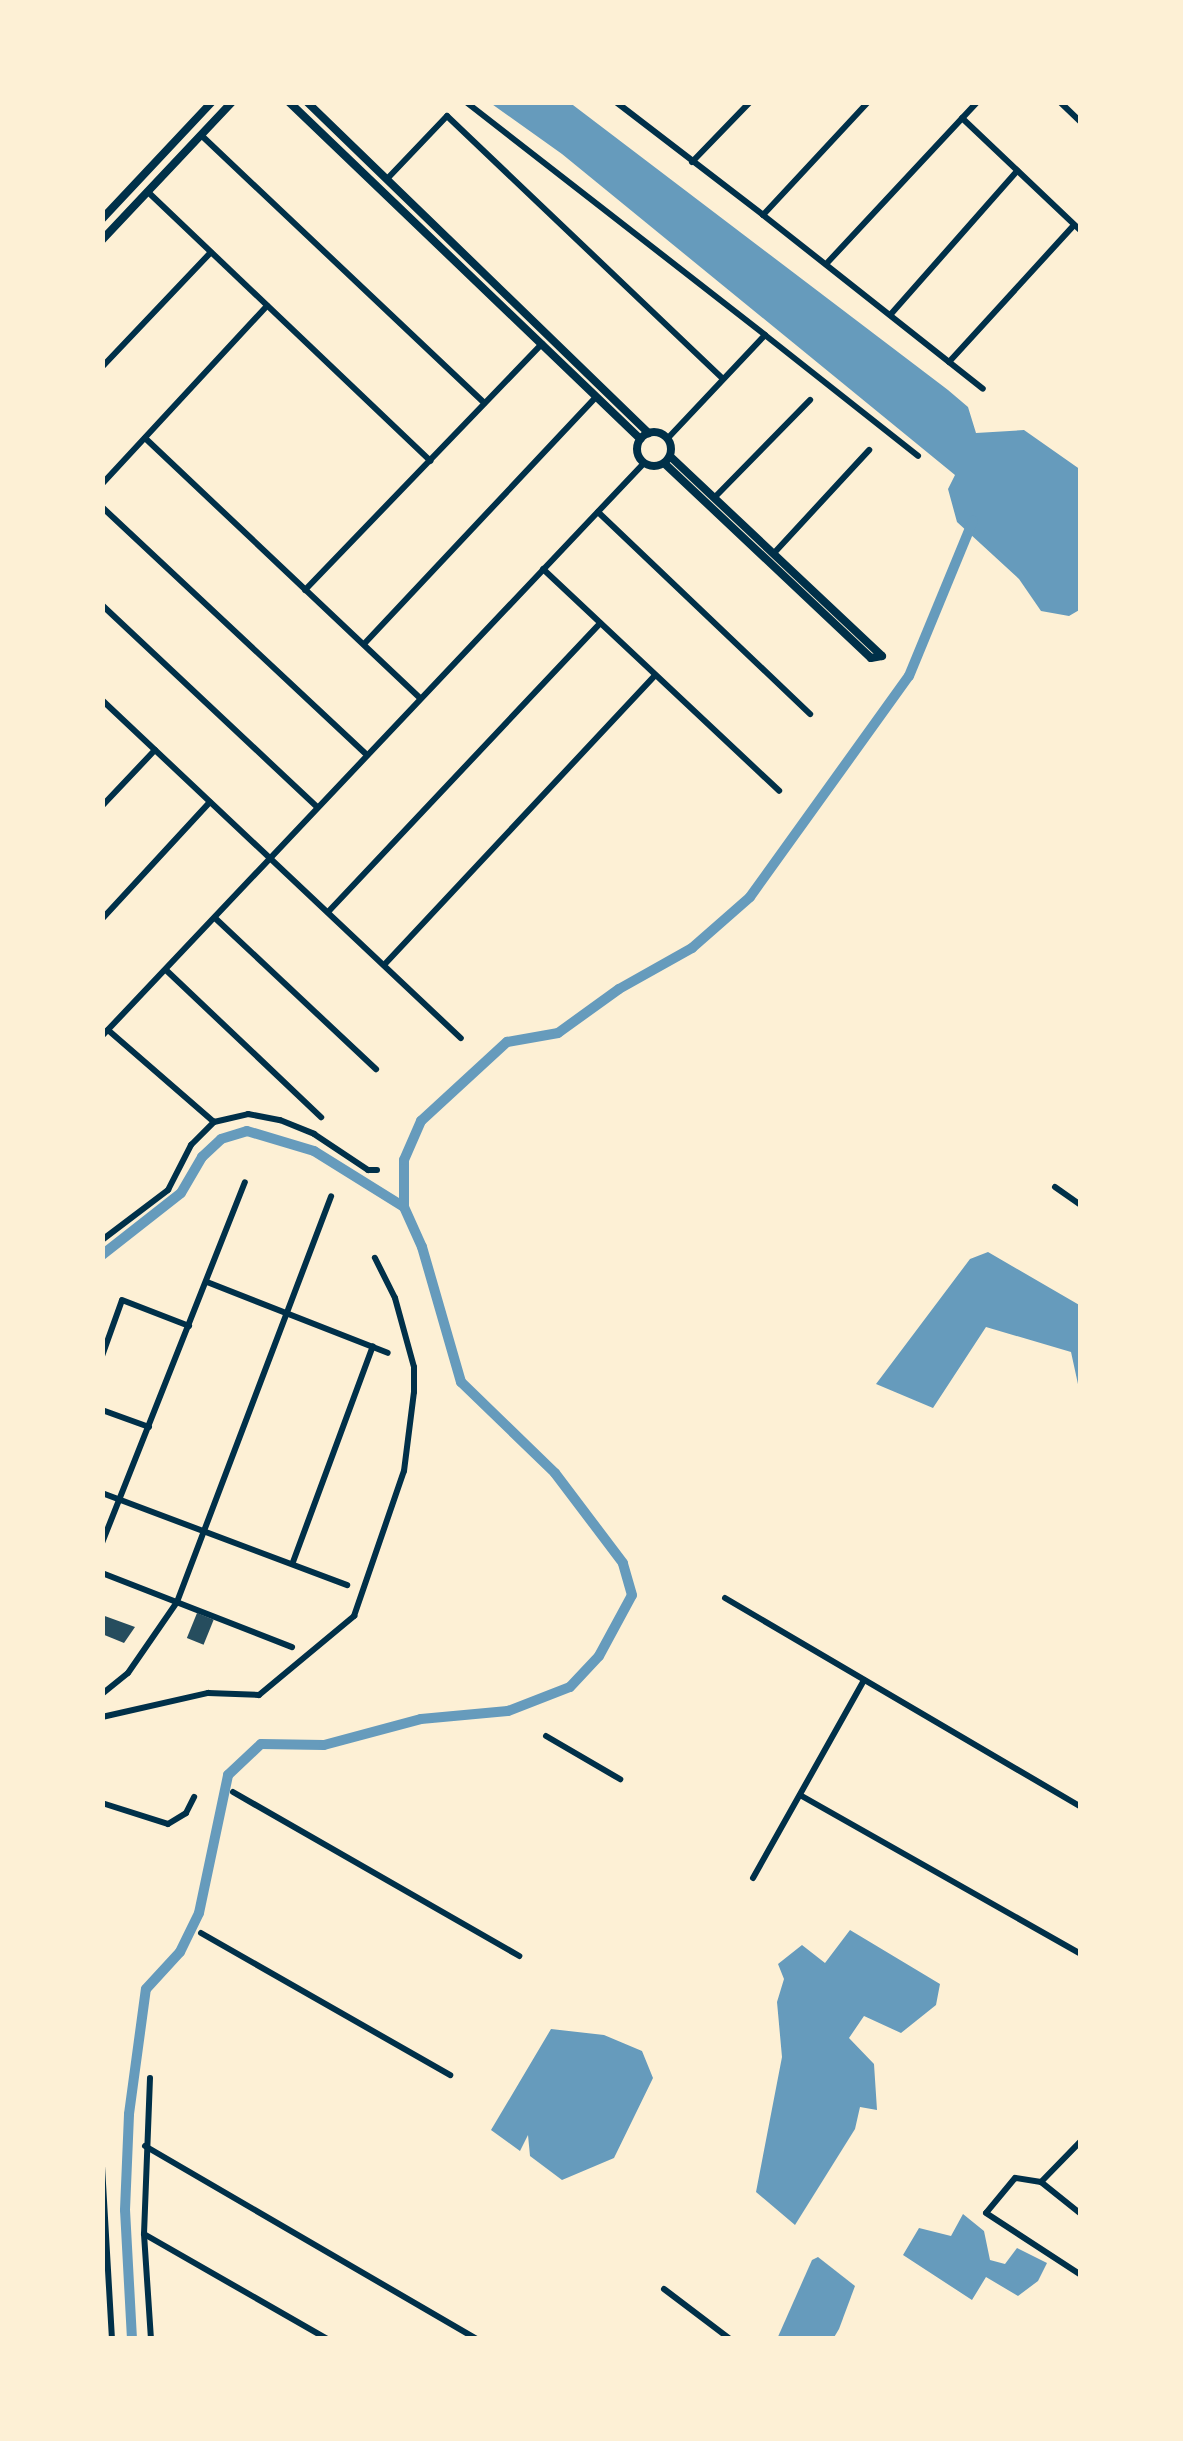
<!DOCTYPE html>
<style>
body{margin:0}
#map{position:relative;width:1183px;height:2441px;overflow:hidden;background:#fdf0d5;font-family:Rubik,sans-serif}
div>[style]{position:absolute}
.water>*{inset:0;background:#669bbc}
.canal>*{height:10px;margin:-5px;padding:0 5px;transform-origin:5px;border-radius:5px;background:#669bbc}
.building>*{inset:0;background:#264d5e;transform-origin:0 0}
.minor>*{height:6px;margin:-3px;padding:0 3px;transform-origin:3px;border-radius:3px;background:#003049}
.tertiary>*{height:8px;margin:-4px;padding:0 4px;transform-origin:4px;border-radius:4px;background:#003049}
.tertiary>.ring{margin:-4px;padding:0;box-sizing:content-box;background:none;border:8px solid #003049;border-radius:50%}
span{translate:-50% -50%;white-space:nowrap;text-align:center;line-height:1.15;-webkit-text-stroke:9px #fdf0d5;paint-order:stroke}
.frame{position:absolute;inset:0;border:105px solid #fdf0d5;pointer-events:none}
</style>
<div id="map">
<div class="water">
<div style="clip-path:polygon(489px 102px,569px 102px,948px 390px,968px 407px,976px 433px,1024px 430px,1081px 470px,1081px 609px,1069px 616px,1041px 611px,1019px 579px,957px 522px,948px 489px,955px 475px,562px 154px)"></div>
<div style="clip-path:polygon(988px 1252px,1081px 1306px,1081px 1398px,1071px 1352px,986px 1327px,933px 1408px,876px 1384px,970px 1259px)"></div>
<div style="clip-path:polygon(850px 1930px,940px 1984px,936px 2005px,901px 2033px,864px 2016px,849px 2038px,874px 2064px,877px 2110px,860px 2107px,855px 2129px,795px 2225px,756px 2192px,782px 2057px,777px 2002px,784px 1979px,778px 1964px,802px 1945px,825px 1963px)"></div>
<div style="clip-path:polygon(551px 2029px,604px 2035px,642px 2051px,653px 2078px,614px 2158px,562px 2180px,530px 2156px,528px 2135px,520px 2151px,491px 2130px)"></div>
<div style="clip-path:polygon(963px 2214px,984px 2231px,990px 2260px,1005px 2264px,1017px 2248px,1047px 2263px,1038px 2281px,1018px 2296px,986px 2277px,972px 2300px,903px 2255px,919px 2228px,951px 2236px)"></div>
<div style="clip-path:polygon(818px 2257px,855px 2286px,839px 2329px,833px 2339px,777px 2339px,812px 2260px)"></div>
</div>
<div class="canal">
<div style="left:102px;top:1255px;width:100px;rotate:-38.1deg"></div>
<div style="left:181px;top:1193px;width:42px;rotate:-59.7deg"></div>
<div style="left:202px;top:1157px;width:26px;rotate:-43deg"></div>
<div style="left:221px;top:1139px;width:27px;rotate:-17deg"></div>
<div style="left:247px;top:1131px;width:70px;rotate:16.6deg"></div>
<div style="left:314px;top:1151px;width:106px;rotate:31.9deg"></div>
<div style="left:132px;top:2339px;width:129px;rotate:-93.1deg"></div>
<div style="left:125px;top:2210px;width:96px;rotate:-87.6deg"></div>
<div style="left:129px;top:2114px;width:126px;rotate:-82.3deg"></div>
<div style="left:146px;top:1989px;width:50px;rotate:-47.4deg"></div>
<div style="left:180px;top:1952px;width:43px;rotate:-64deg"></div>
<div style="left:199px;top:1913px;width:141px;rotate:-78.1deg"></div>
<div style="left:228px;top:1775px;width:45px;rotate:-43.2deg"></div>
<div style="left:261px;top:1744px;width:63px;rotate:0.9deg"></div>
<div style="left:324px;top:1745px;width:100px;rotate:-15deg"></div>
<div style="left:421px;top:1719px;width:87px;rotate:-5.3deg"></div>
<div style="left:508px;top:1711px;width:66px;rotate:-21.2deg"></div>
<div style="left:570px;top:1687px;width:42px;rotate:-46.9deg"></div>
<div style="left:599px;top:1656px;width:69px;rotate:-61.6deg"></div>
<div style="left:632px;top:1595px;width:33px;rotate:-106deg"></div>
<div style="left:623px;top:1563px;width:113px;rotate:-127.1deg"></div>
<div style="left:555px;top:1473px;width:131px;rotate:-135.9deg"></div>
<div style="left:461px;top:1382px;width:141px;rotate:-106.1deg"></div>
<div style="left:422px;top:1247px;width:44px;rotate:-114.2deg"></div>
<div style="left:404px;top:1207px;width:47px;rotate:-90deg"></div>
<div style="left:404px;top:1160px;width:43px;rotate:-66.4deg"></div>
<div style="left:421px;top:1121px;width:117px;rotate:-42.6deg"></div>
<div style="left:507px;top:1042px;width:52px;rotate:-10deg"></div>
<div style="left:558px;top:1033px;width:75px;rotate:-35.8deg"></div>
<div style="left:619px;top:989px;width:84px;rotate:-29.3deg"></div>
<div style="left:692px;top:948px;width:77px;rotate:-41.3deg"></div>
<div style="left:750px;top:897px;width:272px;rotate:-54.3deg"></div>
<div style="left:909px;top:676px;width:168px;rotate:-67.6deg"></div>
</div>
<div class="building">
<div style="left:197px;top:1613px;width:18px;height:27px;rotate:22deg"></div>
<div style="clip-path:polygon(102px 1615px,135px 1627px,124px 1643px,102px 1634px)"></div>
</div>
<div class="minor">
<div style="left:466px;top:102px;width:379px;rotate:37.9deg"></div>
<div style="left:616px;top:102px;width:185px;rotate:37.5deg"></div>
<div style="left:763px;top:215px;width:154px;rotate:-47.1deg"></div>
<div style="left:1060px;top:102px;width:29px;rotate:44deg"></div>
<div style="left:962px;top:118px;width:164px;rotate:43.5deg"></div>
<div style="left:201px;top:135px;width:390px;rotate:43.4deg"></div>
<div style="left:692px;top:162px;width:83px;rotate:-46deg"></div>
<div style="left:387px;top:179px;width:87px;rotate:-46.4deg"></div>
<div style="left:447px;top:116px;width:380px;rotate:43.6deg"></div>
<div style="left:148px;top:192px;width:390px;rotate:43.6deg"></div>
<div style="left:763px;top:215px;width:280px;rotate:38.3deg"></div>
<div style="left:828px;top:262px;width:219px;rotate:-47deg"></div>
<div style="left:891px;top:314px;width:191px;rotate:-48.6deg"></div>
<div style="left:949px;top:362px;width:185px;rotate:-47.6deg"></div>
<div style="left:102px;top:367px;width:158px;rotate:-46.5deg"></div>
<div style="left:145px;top:438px;width:377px;rotate:43.4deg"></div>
<div style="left:668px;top:438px;width:141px;rotate:-46.7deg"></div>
<div style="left:765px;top:335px;width:195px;rotate:38.3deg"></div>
<div style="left:102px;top:484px;width:243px;rotate:-47.2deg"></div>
<div style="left:715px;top:497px;width:136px;rotate:-45.6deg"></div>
<div style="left:102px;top:507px;width:360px;rotate:43.1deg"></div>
<div style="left:598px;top:512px;width:293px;rotate:43.6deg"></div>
<div style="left:775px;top:552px;width:139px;rotate:-47.3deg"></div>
<div style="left:543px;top:569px;width:324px;rotate:43.2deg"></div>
<div style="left:305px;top:590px;width:342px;rotate:-46.1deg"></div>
<div style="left:102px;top:605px;width:294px;rotate:43.2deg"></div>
<div style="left:364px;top:644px;width:337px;rotate:-46.8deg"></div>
<div style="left:102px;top:700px;width:493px;rotate:43.3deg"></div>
<div style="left:102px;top:806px;width:77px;rotate:-46.6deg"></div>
<div style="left:328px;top:912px;width:397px;rotate:-46.7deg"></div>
<div style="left:215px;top:918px;width:221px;rotate:43.2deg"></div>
<div style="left:102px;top:919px;width:159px;rotate:-47.3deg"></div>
<div style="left:384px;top:965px;width:397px;rotate:-46.9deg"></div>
<div style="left:166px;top:970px;width:214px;rotate:43.5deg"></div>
<div style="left:108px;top:1030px;width:140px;rotate:41deg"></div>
<div style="left:102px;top:1036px;width:789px;rotate:-46.59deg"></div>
<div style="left:1055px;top:1187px;width:32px;rotate:35deg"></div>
<div style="left:102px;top:1240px;width:83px;rotate:-37.1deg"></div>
<div style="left:168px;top:1190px;width:51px;rotate:-62.9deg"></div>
<div style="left:191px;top:1145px;width:33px;rotate:-45deg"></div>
<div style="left:214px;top:1122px;width:35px;rotate:-13deg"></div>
<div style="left:248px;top:1114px;width:33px;rotate:11deg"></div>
<div style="left:280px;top:1120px;width:37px;rotate:22deg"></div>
<div style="left:314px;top:1134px;width:65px;rotate:33.7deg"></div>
<div style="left:368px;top:1170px;width:9px"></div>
<div style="left:207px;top:1282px;width:194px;rotate:21.4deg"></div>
<div style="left:102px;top:1356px;width:59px;rotate:-70.3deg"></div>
<div style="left:122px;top:1300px;width:72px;rotate:21.2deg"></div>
<div style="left:102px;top:1410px;width:50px;rotate:19.9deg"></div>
<div style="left:102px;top:1493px;width:262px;rotate:20.6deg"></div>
<div style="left:102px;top:1543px;width:388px;rotate:-68.4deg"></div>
<div style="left:293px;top:1562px;width:230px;rotate:-69.7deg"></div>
<div style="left:102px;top:1573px;width:204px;rotate:21.3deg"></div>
<div style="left:725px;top:1598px;width:413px;rotate:30.4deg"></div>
<div style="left:102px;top:1694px;width:33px;rotate:-39deg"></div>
<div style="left:128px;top:1673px;width:86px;rotate:-55.4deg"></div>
<div style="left:177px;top:1602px;width:434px;rotate:-69.2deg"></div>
<div style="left:102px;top:1717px;width:109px;rotate:-12.8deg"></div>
<div style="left:208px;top:1693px;width:51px;rotate:2.2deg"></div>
<div style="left:259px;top:1695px;width:124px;rotate:-39.7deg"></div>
<div style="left:354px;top:1616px;width:153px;rotate:-71deg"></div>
<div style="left:404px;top:1471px;width:80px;rotate:-82.8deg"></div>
<div style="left:414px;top:1392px;width:25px;rotate:-90deg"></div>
<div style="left:414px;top:1367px;width:72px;rotate:-105.4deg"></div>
<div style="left:395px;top:1298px;width:45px;rotate:-116.6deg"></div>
<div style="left:546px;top:1736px;width:86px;rotate:30.2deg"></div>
<div style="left:233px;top:1792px;width:330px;rotate:29.8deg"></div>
<div style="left:800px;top:1795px;width:323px;rotate:29.5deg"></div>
<div style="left:102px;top:1803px;width:69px;rotate:17.7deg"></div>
<div style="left:168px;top:1824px;width:21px;rotate:-31deg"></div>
<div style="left:186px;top:1813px;width:18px;rotate:-63deg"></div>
<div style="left:753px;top:1878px;width:227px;rotate:-60.7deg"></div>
<div style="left:201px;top:1933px;width:287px;rotate:29.7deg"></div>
<div style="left:150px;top:2078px;width:156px;rotate:92.2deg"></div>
<div style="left:144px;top:2234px;width:105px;rotate:86.2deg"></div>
<div style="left:102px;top:2124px;width:26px;rotate:90deg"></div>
<div style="left:145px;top:2146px;width:383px;rotate:30.2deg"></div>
<div style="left:102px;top:2166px;width:173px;rotate:86.7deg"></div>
<div style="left:1041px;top:2182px;width:57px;rotate:-45.7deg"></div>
<div style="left:1081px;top:2214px;width:51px;rotate:-141.3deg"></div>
<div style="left:1041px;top:2182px;width:26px;rotate:-171deg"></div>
<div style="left:1015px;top:2178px;width:45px;rotate:129.6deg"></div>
<div style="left:986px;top:2213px;width:113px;rotate:33.1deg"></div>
<div style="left:144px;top:2234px;width:211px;rotate:29.8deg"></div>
<div style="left:664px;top:2289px;width:83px;rotate:37.1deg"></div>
</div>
<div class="tertiary">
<div style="left:289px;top:102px;width:487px;rotate:43.8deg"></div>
<div style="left:307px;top:102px;width:476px;rotate:44.1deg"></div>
<div style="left:102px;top:219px;width:161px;rotate:-46.8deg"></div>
<div style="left:102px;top:240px;width:190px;rotate:-46.7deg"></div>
<div class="ring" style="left:637px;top:432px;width:26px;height:26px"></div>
<div style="left:664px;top:463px;width:284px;rotate:43.3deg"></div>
<div style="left:871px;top:658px;width:11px;rotate:-10deg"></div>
<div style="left:882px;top:656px;width:291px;rotate:-136.7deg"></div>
</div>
<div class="frame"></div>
</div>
